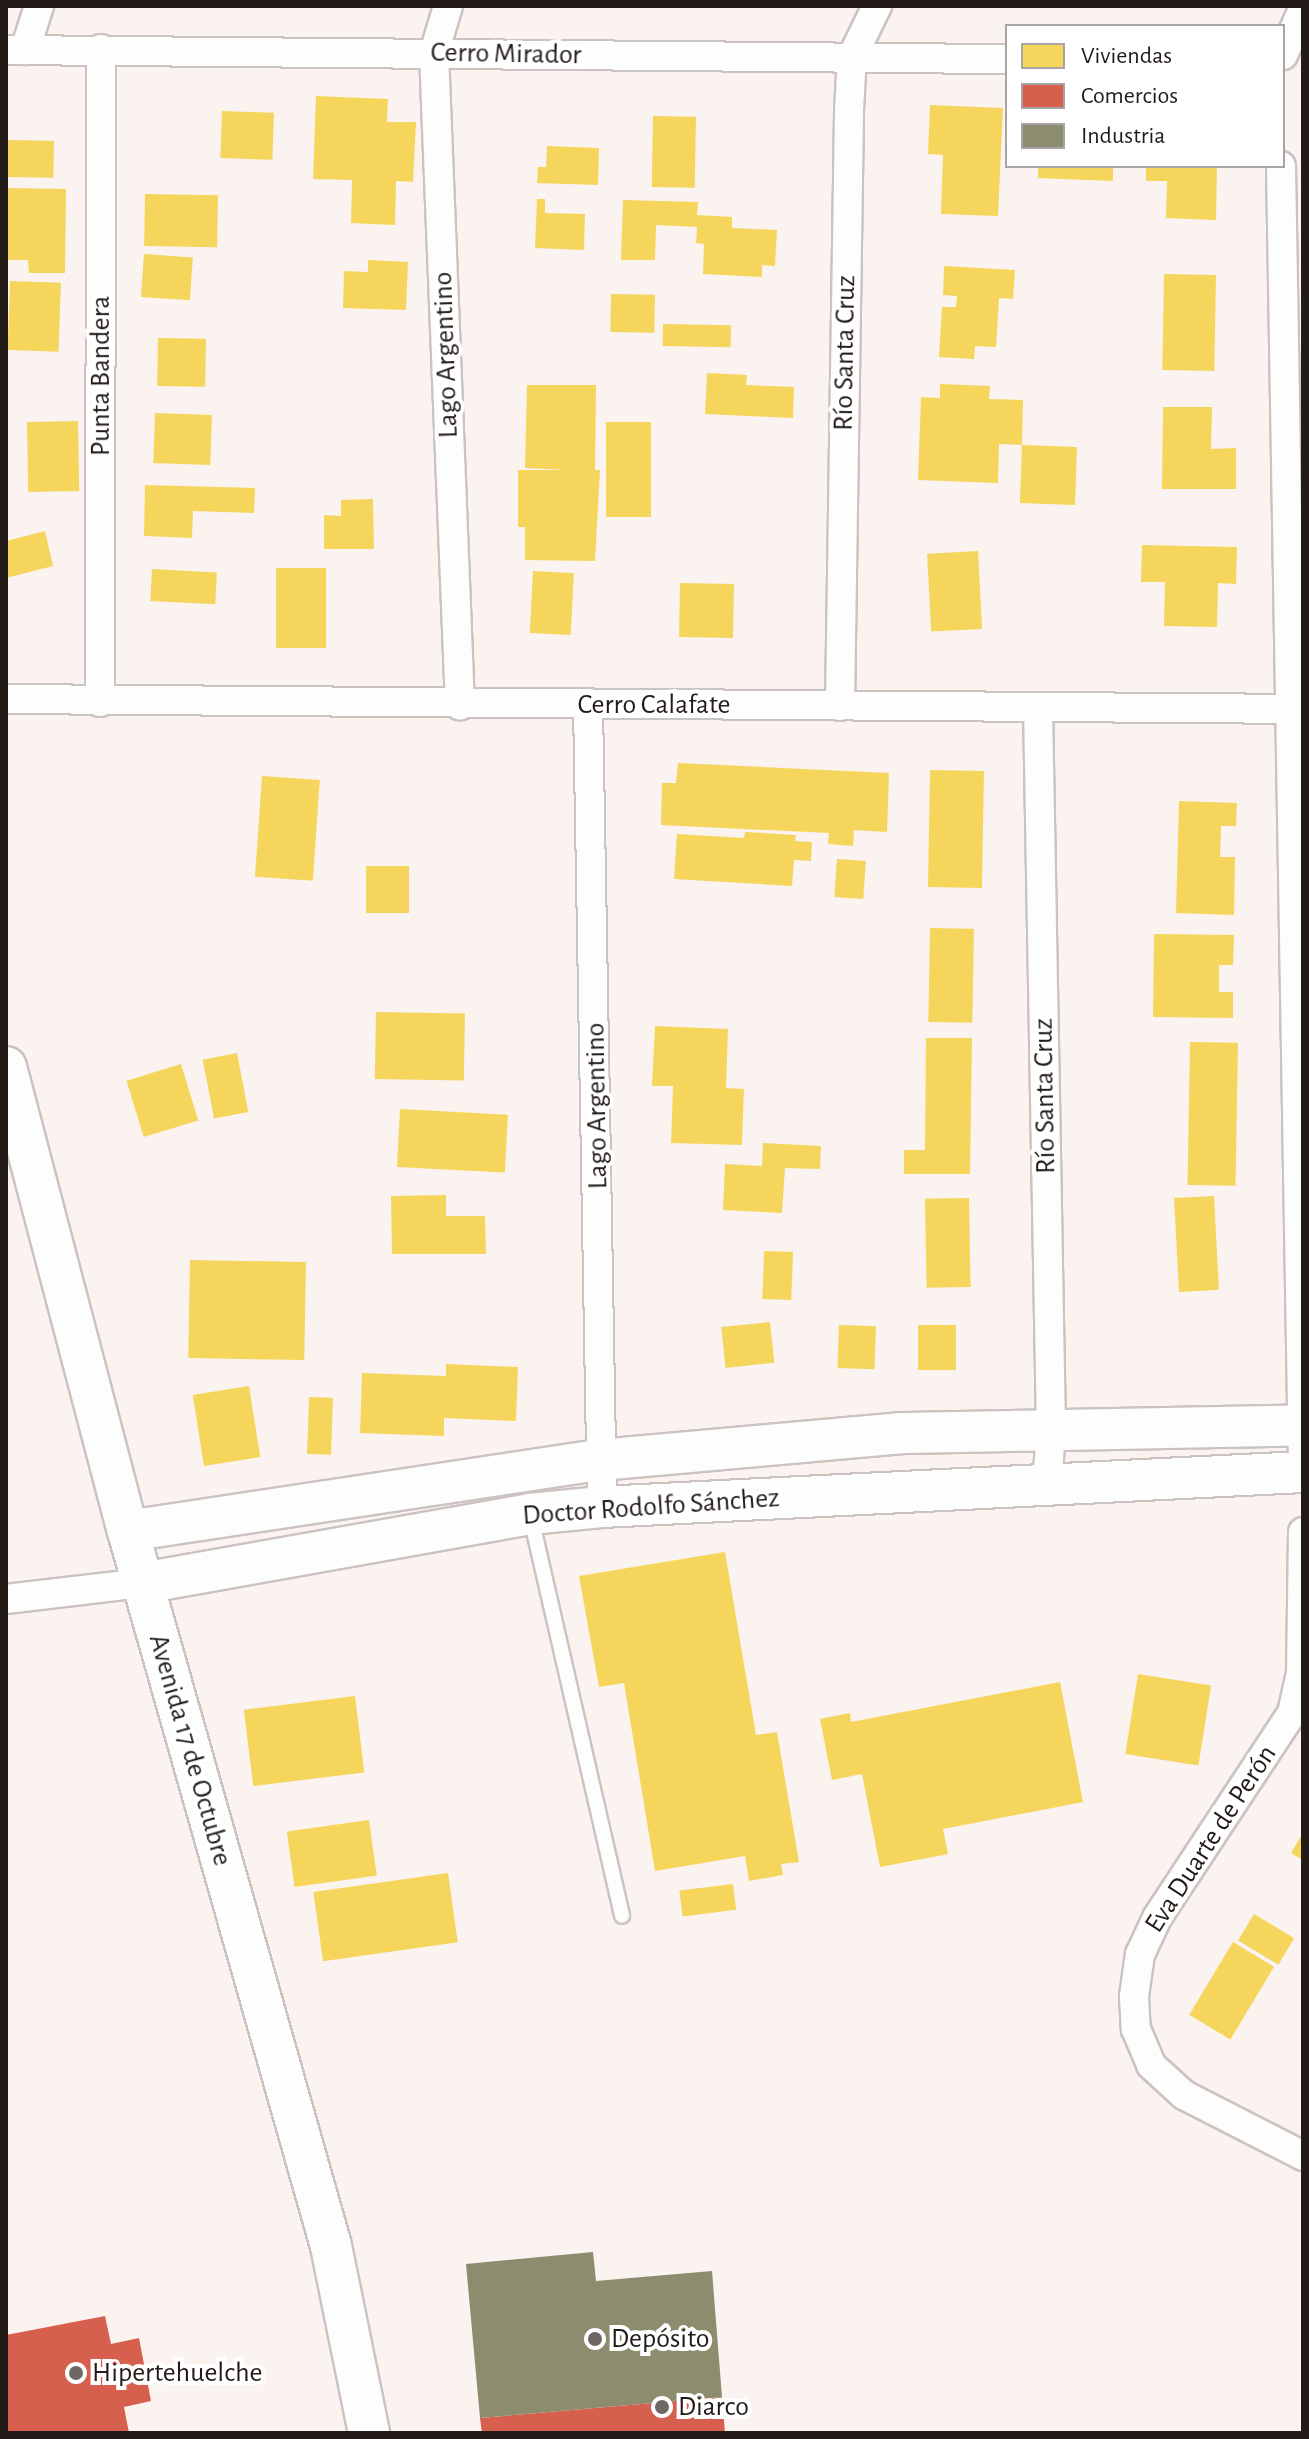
<!DOCTYPE html>
<meta charset="utf-8">
<style>
body{margin:0}
#map{position:relative;width:1309px;height:2439px;overflow:hidden;background:#fbf3f0;font-family:"Alegreya Sans",sans-serif}
div>[style]{position:absolute}
.homes>*{inset:0;background:#f6d55c;transform-origin:0 0}
.shops>*{inset:0;background:#d6604d}
.industry>*{inset:0;background:#8c8c6e}
.roads{filter:drop-shadow(2px 0 #cbc3c0) drop-shadow(-2px 0 #cbc3c0) drop-shadow(0 2px #cbc3c0) drop-shadow(0 -2px #cbc3c0)}
.lane>*{height:14px;margin:-7px;padding:0 7px;transform-origin:7px;border-radius:7px;background:#fefdfd}
.street>*{height:28px;margin:-14px;padding:0 14px;transform-origin:14px;border-radius:14px;background:#fefdfd}
.secondary>*{height:40px;margin:-20px;padding:0 20px;transform-origin:20px;border-radius:20px;background:#fefdfd}
.dots>*{width:22px;height:22px;translate:-50% -50%;box-sizing:border-box;border:4px solid #fff;border-radius:50%}
span{translate:-50% -50%;white-space:nowrap;text-align:center;line-height:1.15;-webkit-text-stroke:8px #fff;paint-order:stroke}
.street-label{font-size:28px;color:#221b18}
.poi-label{font-size:28px;color:#221b18}
.left{translate:0 -50%;text-align:left}
.frame{position:absolute;inset:0;border:8px solid #221b18;pointer-events:none}
.legend{position:absolute;left:1005px;top:24px;width:280px;height:144px;box-sizing:border-box;background:#fff;border:2px solid #a7a4a3;margin:0;padding:10px 14px;list-style:none;font-size:24px;color:#221b18}
.legend li{display:flex;align-items:center;gap:16px;height:40px}
.legend b{width:40px;border:2px solid #a7a4a3}
</style>
<div id="map">
<div class="homes">
<div style="clip-path:polygon(316px 96px,388px 99px,387px 122px,416px 122px,413px 182px,396px 181px,395px 225px,351px 223px,352px 180px,313px 179px)"></div>
<div style="clip-path:polygon(930px 105px,1003px 108px,998px 216px,941px 214px,943px 155px,928px 154px)"></div>
<div style="left:222px;top:111px;width:52px;height:47px;rotate:2deg"></div>
<div style="left:653px;top:116px;width:43px;height:71px;rotate:1deg"></div>
<div style="left:6px;top:140px;width:48px;height:37px;rotate:1deg"></div>
<div style="clip-path:polygon(547px 146px,599px 148px,598px 185px,537px 183px,538px 167px,546px 167px)"></div>
<div style="clip-path:polygon(1038px 166px,1113px 166px,1113px 181px,1038px 178px)"></div>
<div style="clip-path:polygon(1146px 166px,1217px 166px,1216px 220px,1166px 218px,1167px 181px,1146px 181px)"></div>
<div style="clip-path:polygon(6px 188px,66px 189px,65px 273px,29px 273px,28px 260px,6px 260px)"></div>
<div style="left:145px;top:194px;width:73px;height:52px;rotate:1deg"></div>
<div style="clip-path:polygon(537px 199px,545px 199px,545px 213px,585px 214px,584px 250px,535px 248px)"></div>
<div style="clip-path:polygon(623px 200px,698px 202px,697px 215px,732px 217px,732px 228px,777px 230px,775px 266px,762px 265px,762px 277px,703px 274px,704px 244px,696px 243px,697px 227px,656px 225px,655px 260px,621px 260px)"></div>
<div style="left:144px;top:254px;width:49px;height:43px;rotate:4deg"></div>
<div style="clip-path:polygon(368px 260px,408px 262px,406px 310px,343px 308px,344px 271px,368px 272px)"></div>
<div style="clip-path:polygon(944px 266px,1015px 270px,1013px 299px,999px 298px,996px 347px,975px 346px,974px 359px,939px 357px,942px 307px,956px 307px,957px 296px,943px 295px)"></div>
<div style="left:1164px;top:274px;width:52px;height:96px;rotate:1deg"></div>
<div style="left:10px;top:281px;width:51px;height:69px;rotate:2deg"></div>
<div style="left:611px;top:294px;width:44px;height:38px;rotate:1deg"></div>
<div style="left:663px;top:324px;width:68px;height:22px;rotate:1deg"></div>
<div style="left:158px;top:338px;width:48px;height:48px;rotate:1deg"></div>
<div style="clip-path:polygon(707px 373px,747px 375px,746px 385px,794px 387px,793px 418px,705px 414px)"></div>
<div style="clip-path:polygon(940px 384px,990px 386px,989px 399px,1023px 400px,1022px 445px,999px 444px,998px 483px,918px 480px,921px 397px,940px 398px)"></div>
<div style="clip-path:polygon(527px 385px,596px 385px,595px 470px,600px 470px,595px 561px,525px 560px,525px 527px,518px 527px,518px 470px,567px 470px,525px 468px)"></div>
<div style="clip-path:polygon(1163px 407px,1212px 407px,1211px 449px,1236px 448px,1236px 489px,1162px 489px)"></div>
<div style="left:155px;top:413px;width:57px;height:50px;rotate:2deg"></div>
<div style="left:78px;top:421px;width:70px;height:51px;rotate:89deg"></div>
<div style="left:606px;top:422px;width:45px;height:95px"></div>
<div style="left:1022px;top:445px;width:55px;height:58px;rotate:2deg"></div>
<div style="clip-path:polygon(145px 485px,255px 488px,254px 513px,193px 511px,192px 538px,144px 536px)"></div>
<div style="clip-path:polygon(373px 499px,374px 549px,324px 549px,324px 515px,341px 516px,341px 500px)"></div>
<div style="clip-path:polygon(45px 531px,53px 566px,6px 578px,6px 541px)"></div>
<div style="clip-path:polygon(1142px 545px,1237px 547px,1236px 584px,1218px 583px,1217px 627px,1164px 626px,1165px 582px,1141px 582px)"></div>
<div style="left:978px;top:551px;width:78px;height:51px;rotate:87deg"></div>
<div style="left:276px;top:568px;width:50px;height:80px"></div>
<div style="left:152px;top:569px;width:65px;height:32px;rotate:3deg"></div>
<div style="left:533px;top:571px;width:41px;height:62px;rotate:3deg"></div>
<div style="left:680px;top:583px;width:54px;height:54px;rotate:1deg"></div>
<div style="clip-path:polygon(678px 763px,889px 773px,887px 832px,854px 830px,853px 846px,828px 844px,829px 833px,661px 825px,662px 783px,676px 783px)"></div>
<div style="left:930px;top:770px;width:54px;height:117px;rotate:1deg"></div>
<div style="left:262px;top:776px;width:58px;height:101px;rotate:4deg"></div>
<div style="clip-path:polygon(1179px 801px,1237px 803px,1236px 826px,1221px 826px,1220px 857px,1235px 857px,1234px 915px,1176px 913px)"></div>
<div style="clip-path:polygon(745px 832px,796px 835px,795px 841px,812px 842px,811px 861px,794px 860px,792px 886px,674px 879px,677px 834px,744px 838px)"></div>
<div style="left:837px;top:859px;width:29px;height:38px;rotate:4deg"></div>
<div style="left:409px;top:866px;width:47px;height:43px;rotate:90deg"></div>
<div style="left:930px;top:928px;width:44px;height:94px;rotate:1deg"></div>
<div style="clip-path:polygon(1154px 934px,1234px 935px,1233px 965px,1219px 965px,1219px 992px,1233px 992px,1233px 1018px,1153px 1017px)"></div>
<div style="left:376px;top:1012px;width:89px;height:67px;rotate:1deg"></div>
<div style="clip-path:polygon(655px 1026px,728px 1029px,726px 1088px,744px 1089px,742px 1145px,671px 1143px,673px 1086px,652px 1086px)"></div>
<div style="clip-path:polygon(926px 1038px,972px 1038px,970px 1174px,904px 1174px,904px 1150px,925px 1150px)"></div>
<div style="left:1190px;top:1042px;width:48px;height:143px;rotate:1deg"></div>
<div style="left:237px;top:1053px;width:60px;height:35px;rotate:79deg"></div>
<div style="left:181px;top:1064px;width:59px;height:57px;rotate:73deg"></div>
<div style="left:400px;top:1109px;width:108px;height:58px;rotate:3deg"></div>
<div style="clip-path:polygon(763px 1143px,821px 1146px,820px 1169px,785px 1168px,782px 1213px,723px 1210px,725px 1164px,762px 1166px)"></div>
<div style="clip-path:polygon(446px 1195px,446px 1216px,485px 1216px,486px 1254px,392px 1254px,391px 1196px)"></div>
<div style="left:1214px;top:1196px;width:94px;height:40px;rotate:87deg"></div>
<div style="left:969px;top:1198px;width:89px;height:44px;rotate:89deg"></div>
<div style="left:764px;top:1251px;width:29px;height:48px;rotate:2deg"></div>
<div style="left:190px;top:1260px;width:116px;height:98px;rotate:1deg"></div>
<div style="left:770px;top:1322px;width:41px;height:49px;rotate:84deg"></div>
<div style="left:839px;top:1325px;width:37px;height:43px;rotate:2deg"></div>
<div style="left:918px;top:1325px;width:38px;height:45px"></div>
<div style="clip-path:polygon(446px 1364px,518px 1367px,516px 1421px,444px 1418px,444px 1436px,360px 1433px,362px 1373px,446px 1376px)"></div>
<div style="left:249px;top:1386px;width:72px;height:57px;rotate:81deg"></div>
<div style="left:309px;top:1397px;width:24px;height:57px;rotate:2deg"></div>
<div style="clip-path:polygon(725px 1552px,756px 1735px,777px 1732px,799px 1862px,781px 1864px,783px 1875px,749px 1881px,745px 1856px,655px 1871px,624px 1683px,599px 1687px,579px 1576px)"></div>
<div style="left:1138px;top:1674px;width:74px;height:81px;rotate:9deg"></div>
<div style="clip-path:polygon(1060px 1682px,1083px 1802px,943px 1829px,948px 1854px,880px 1867px,862px 1774px,832px 1780px,820px 1719px,850px 1713px,851px 1722px)"></div>
<div style="left:355px;top:1696px;width:77px;height:112px;rotate:83deg"></div>
<div style="left:369px;top:1820px;width:56px;height:83px;rotate:82deg"></div>
<div style="clip-path:polygon(1303px 1833px,1303px 1860px,1291px 1853px)"></div>
<div style="left:448px;top:1873px;width:70px;height:136px;rotate:82deg"></div>
<div style="left:733px;top:1884px;width:26px;height:54px;rotate:83deg"></div>
<div style="left:1254px;top:1914px;width:47px;height:31px;rotate:31deg"></div>
<div style="left:1233px;top:1942px;width:48px;height:85px;rotate:31deg"></div>
</div>
<div class="shops">
<div style="clip-path:polygon(105px 2316px,111px 2344px,139px 2338px,151px 2401px,124px 2407px,129px 2433px,6px 2433px,6px 2335px)"></div>
<div style="clip-path:polygon(722px 2397px,725px 2433px,482px 2433px,480px 2418px)"></div>
</div>
<div class="industry">
<div style="clip-path:polygon(593px 2252px,596px 2281px,712px 2271px,722px 2397px,480px 2418px,466px 2264px)"></div>
</div>
<div class="roads">
<div class="lane">
<div style="left:531px;top:1518px;width:408px;rotate:77.1deg"></div>
</div>
<div class="street">
<div style="left:448px;top:6px;width:49px;rotate:106.6deg"></div>
<div style="left:434px;top:53px;width:653px;rotate:87.72deg"></div>
<div style="left:6px;top:50px;width:1001px;rotate:0.52deg"></div>
<div style="left:25px;top:50px;width:46px;rotate:-72.3deg"></div>
<div style="left:1283px;top:55px;width:50px;rotate:-66.5deg"></div>
<div style="left:1281px;top:166px;width:1294px;rotate:89.03deg"></div>
<div style="left:6px;top:699px;width:1297px;rotate:0.44deg"></div>
<div style="left:100px;top:702px;width:653px;rotate:-89.91deg"></div>
<div style="left:588px;top:705px;width:802px;rotate:89deg"></div>
<div style="left:840px;top:706px;width:596px;rotate:-89.13deg"></div>
<div style="left:849px;top:110px;width:53px;rotate:-86.8deg"></div>
<div style="left:852px;top:57px;width:57px;rotate:-63.9deg"></div>
<div style="left:1038px;top:707px;width:724px;rotate:88.97deg"></div>
<div style="left:1051px;top:1431px;width:54px;rotate:94.2deg"></div>
<div style="left:1303px;top:1532px;width:141px;rotate:90.8deg"></div>
<div style="left:1301px;top:1673px;width:41px;rotate:102.7deg"></div>
<div style="left:1292px;top:1713px;width:245px;rotate:123.4deg"></div>
<div style="left:1157px;top:1918px;width:40px;rotate:115deg"></div>
<div style="left:1140px;top:1954px;width:42px;rotate:98.1deg"></div>
<div style="left:1134px;top:1996px;width:33px;rotate:87deg"></div>
<div style="left:1136px;top:2029px;width:39px;rotate:67deg"></div>
<div style="left:1151px;top:2065px;width:45px;rotate:42.3deg"></div>
<div style="left:1184px;top:2095px;width:134px;rotate:27.1deg"></div>
<div style="left:6px;top:1599px;width:138px;rotate:-6.7deg"></div>
</div>
<div class="secondary">
<div style="left:6px;top:1067px;width:480px;rotate:75.3deg"></div>
<div style="left:128px;top:1531px;width:743px;rotate:74.15deg"></div>
<div style="left:331px;top:2246px;width:191px;rotate:78.5deg"></div>
<div style="left:128px;top:1531px;width:477px;rotate:-8.6deg"></div>
<div style="left:600px;top:1460px;width:301px;rotate:-5.1deg"></div>
<div style="left:900px;top:1433px;width:403px;rotate:-1.1deg"></div>
<div style="left:143px;top:1583px;width:393px;rotate:-10.1deg"></div>
<div style="left:530px;top:1514px;width:72px;rotate:-5.6deg"></div>
<div style="left:602px;top:1507px;width:702px;rotate:-2.86deg"></div>
</div>
</div>
<div class="dots">
<div style="left:595px;top:2339px;background:#6e6764"></div>
<div style="left:76px;top:2373px;background:#6e6764"></div>
<div style="left:662px;top:2407px;background:#6e6764"></div>
</div>
<div class="street-label">
<span style="left:506px;top:54px;rotate:1deg">Cerro Mirador</span>
<span style="left:845px;top:353px;rotate:-89deg">Río Santa Cruz</span>
<span style="left:446px;top:355px;rotate:-92deg">Lago Argentino</span>
<span style="left:101px;top:376px;rotate:-90deg">Punta Bandera</span>
<span style="left:654px;top:705px">Cerro Calafate</span>
<span style="left:1045px;top:1096px;rotate:-91deg">Río Santa Cruz</span>
<span style="left:597px;top:1106px;rotate:-91deg">Lago Argentino</span>
<span style="left:651px;top:1507px;rotate:-4deg">Doctor Rodolfo Sánchez</span>
<span style="left:190px;top:1750px;rotate:74deg">Avenida 17 de Octubre</span>
<span style="left:1211px;top:1839px;rotate:-57deg">Eva Duarte de Perón</span>
</div>
<div class="poi-label">
<span class="left" style="left:611px;top:2339px">Depósito</span>
<span class="left" style="left:92px;top:2373px">Hipertehuelche</span>
<span class="left" style="left:678px;top:2407px">Diarco</span>
</div>
<div class="frame"></div>
<ul class="legend">
<li><b style="height:22px;background:#f6d55c"></b>Viviendas</li>
<li><b style="height:22px;background:#d6604d"></b>Comercios</li>
<li><b style="height:22px;background:#8c8c6e"></b>Industria</li>
</ul>
</div>
